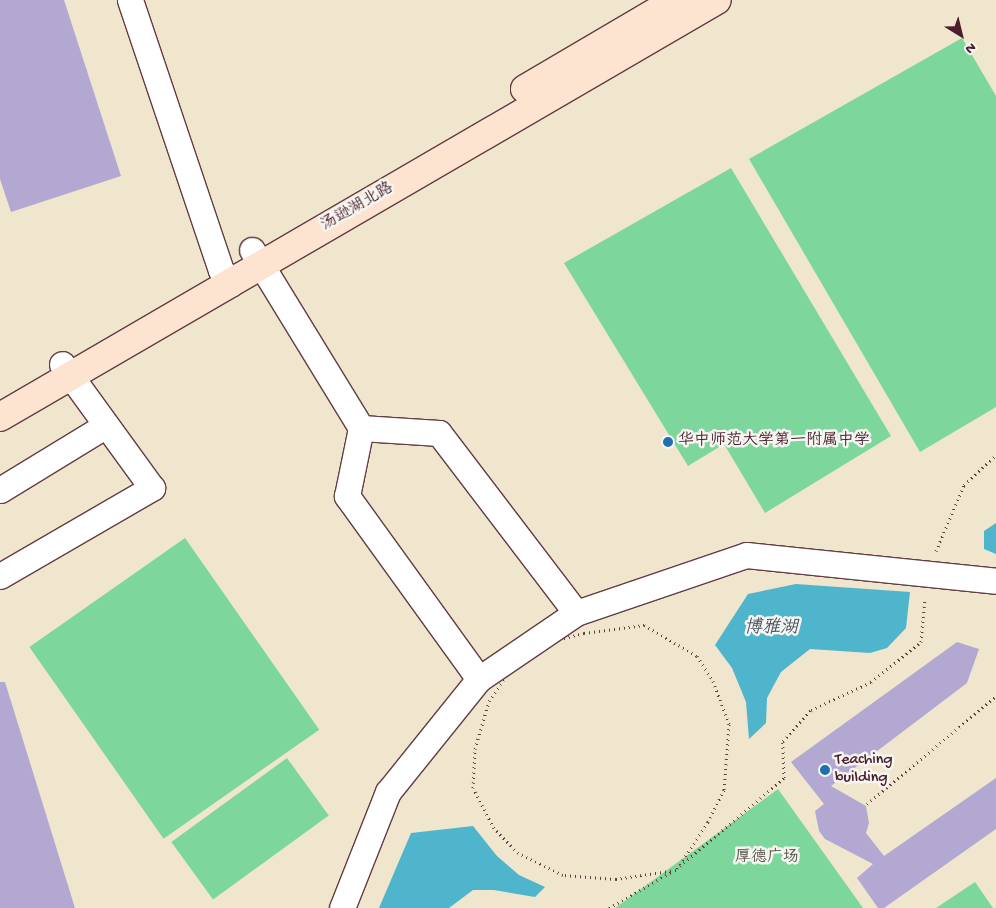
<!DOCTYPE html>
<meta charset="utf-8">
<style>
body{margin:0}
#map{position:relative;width:996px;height:908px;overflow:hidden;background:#efe6cd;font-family:"Gochi Hand","LXGW WenKai TC",sans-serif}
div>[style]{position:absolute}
.green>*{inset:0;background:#7dd79d;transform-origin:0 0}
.water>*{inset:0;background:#4eb5cc}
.building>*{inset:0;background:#b2a8d2}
.path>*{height:3px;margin-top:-1.5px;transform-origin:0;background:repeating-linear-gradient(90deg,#633d43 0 1px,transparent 0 5px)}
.roads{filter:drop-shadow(1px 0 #633d43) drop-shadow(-1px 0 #633d43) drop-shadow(0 1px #633d43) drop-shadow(0 -1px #633d43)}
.street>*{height:25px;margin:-12.5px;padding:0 12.5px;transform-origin:12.5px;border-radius:12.5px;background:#fff}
.secondary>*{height:28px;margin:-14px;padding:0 14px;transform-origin:14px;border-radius:14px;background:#fde4d1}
.dots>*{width:14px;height:14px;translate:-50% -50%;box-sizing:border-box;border:2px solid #f6f6f2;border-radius:50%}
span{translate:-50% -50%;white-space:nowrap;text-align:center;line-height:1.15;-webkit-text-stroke:5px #f6f6f2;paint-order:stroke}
.street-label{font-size:16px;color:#4a1f2b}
.poi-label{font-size:16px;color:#4a1f2b}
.left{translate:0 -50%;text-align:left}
.park-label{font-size:16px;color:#59564d}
.water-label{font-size:18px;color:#4b5463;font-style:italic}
.north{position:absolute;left:936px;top:10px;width:50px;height:50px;-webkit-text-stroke:4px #f6f6f2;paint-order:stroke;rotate:144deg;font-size:14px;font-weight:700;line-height:20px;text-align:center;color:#4a1f2b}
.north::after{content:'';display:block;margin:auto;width:18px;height:22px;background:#4a1f2b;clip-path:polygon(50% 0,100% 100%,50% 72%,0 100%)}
</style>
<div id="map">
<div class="green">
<div style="clip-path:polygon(962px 38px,996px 96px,996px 407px,920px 452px,749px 159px)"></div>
<div style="clip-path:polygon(731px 168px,891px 436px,765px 513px,724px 444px,688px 466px,564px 263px)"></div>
<div style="left:185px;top:538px;width:234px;height:190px;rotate:55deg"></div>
<div style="left:287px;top:758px;width:71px;height:143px;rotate:54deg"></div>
<div style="clip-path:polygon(778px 789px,863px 908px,615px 908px)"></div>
<div style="clip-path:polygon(975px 882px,993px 908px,936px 908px)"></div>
</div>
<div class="water">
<div style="clip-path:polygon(996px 523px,996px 554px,984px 549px,984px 531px)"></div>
<div style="clip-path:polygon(796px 584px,910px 592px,906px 628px,887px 648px,870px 653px,810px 649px,781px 672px,767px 698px,766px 723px,749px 739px,746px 702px,732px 668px,715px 645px,748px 594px)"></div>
<div style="clip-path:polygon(473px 826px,497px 856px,519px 875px,545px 887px,535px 897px,494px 890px,473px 890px,449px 908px,379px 908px,411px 833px)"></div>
</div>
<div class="building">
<div style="clip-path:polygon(0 0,64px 0,121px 176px,11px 212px,0 179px)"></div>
<div style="clip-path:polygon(957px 642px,979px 649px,967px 683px,831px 786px,866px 806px,869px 823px,866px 833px,884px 856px,996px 778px,996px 829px,884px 908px,878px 908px,857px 878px,873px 864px,825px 839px,819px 831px,815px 811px,824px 804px,791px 762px)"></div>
<div style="clip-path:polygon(0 682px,5px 682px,75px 908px,0 908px)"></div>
</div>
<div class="path">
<div style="left:936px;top:551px;width:72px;rotate:-67deg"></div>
<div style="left:964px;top:485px;width:44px;rotate:-43.2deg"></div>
<div style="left:644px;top:625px;width:61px;rotate:30.3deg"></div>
<div style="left:697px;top:656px;width:30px;rotate:57deg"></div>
<div style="left:713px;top:681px;width:46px;rotate:69.6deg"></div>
<div style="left:729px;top:724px;width:66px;rotate:94.3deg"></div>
<div style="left:724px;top:790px;width:36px;rotate:117deg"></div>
<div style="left:708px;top:822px;width:58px;rotate:123.7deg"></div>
<div style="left:676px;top:870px;width:61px;rotate:171.5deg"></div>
<div style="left:616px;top:879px;width:53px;rotate:-175.7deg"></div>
<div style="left:563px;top:875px;width:50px;rotate:-153.9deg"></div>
<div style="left:518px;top:853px;width:35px;rotate:-134deg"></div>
<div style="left:494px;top:828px;width:45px;rotate:-117.7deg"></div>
<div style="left:473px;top:788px;width:39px;rotate:-87deg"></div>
<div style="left:475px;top:749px;width:50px;rotate:-73.7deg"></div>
<div style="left:489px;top:701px;width:64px;rotate:-55.8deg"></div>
<div style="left:525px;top:648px;width:61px;rotate:-14.3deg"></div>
<div style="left:584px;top:633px;width:61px;rotate:-7.6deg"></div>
<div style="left:867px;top:804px;width:168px;rotate:-39.9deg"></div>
<div style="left:680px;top:866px;width:136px;rotate:-40.2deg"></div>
<div style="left:784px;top:778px;width:37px;rotate:-92deg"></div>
<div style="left:783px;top:741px;width:42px;rotate:-47.9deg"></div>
<div style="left:811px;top:710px;width:66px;rotate:-25deg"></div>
<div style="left:871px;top:682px;width:64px;rotate:-38.7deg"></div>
<div style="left:921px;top:642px;width:44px;rotate:-84.8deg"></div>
<div style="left:609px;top:908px;width:74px;rotate:-30deg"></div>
</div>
<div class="roads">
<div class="street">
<div style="left:130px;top:0;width:285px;rotate:71.4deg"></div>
<div style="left:221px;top:270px;width:17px;rotate:57deg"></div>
<div style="left:252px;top:250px;width:209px;rotate:58.5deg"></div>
<div style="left:0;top:490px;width:123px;rotate:-31.4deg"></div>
<div style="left:0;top:576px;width:176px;rotate:-30.1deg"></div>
<div style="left:152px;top:488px;width:153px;rotate:-126deg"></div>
<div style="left:479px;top:679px;width:226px;rotate:-125.8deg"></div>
<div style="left:347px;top:496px;width:69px;rotate:-78.4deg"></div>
<div style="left:361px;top:428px;width:78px;rotate:3.7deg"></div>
<div style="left:439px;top:433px;width:226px;rotate:52.7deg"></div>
<div style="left:342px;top:908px;width:125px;rotate:-68.4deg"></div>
<div style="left:388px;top:792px;width:145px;rotate:-51.2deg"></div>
<div style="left:479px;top:679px;width:117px;rotate:-34.2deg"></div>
<div style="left:576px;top:613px;width:180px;rotate:-18.8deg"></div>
<div style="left:746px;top:555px;width:251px;rotate:5.9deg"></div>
</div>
<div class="secondary">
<div style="left:525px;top:89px;width:176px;rotate:-30.4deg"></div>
<div style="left:0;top:417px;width:829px;rotate:-30.18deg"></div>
</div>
</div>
<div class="dots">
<div style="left:668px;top:442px;background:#1f6fb2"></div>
<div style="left:825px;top:770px;background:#1f6fb2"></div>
</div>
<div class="street-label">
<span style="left:358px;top:208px;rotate:-30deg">汤逊湖北路</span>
</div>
<div class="poi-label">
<span class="left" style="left:678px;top:442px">华中师范大学第一附属中学</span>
<span class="left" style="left:835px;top:770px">Teaching<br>building</span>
</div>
<div class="park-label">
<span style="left:767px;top:859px">厚德广场</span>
</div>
<div class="water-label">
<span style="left:771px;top:629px">博雅湖</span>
</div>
<div class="north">N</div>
</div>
